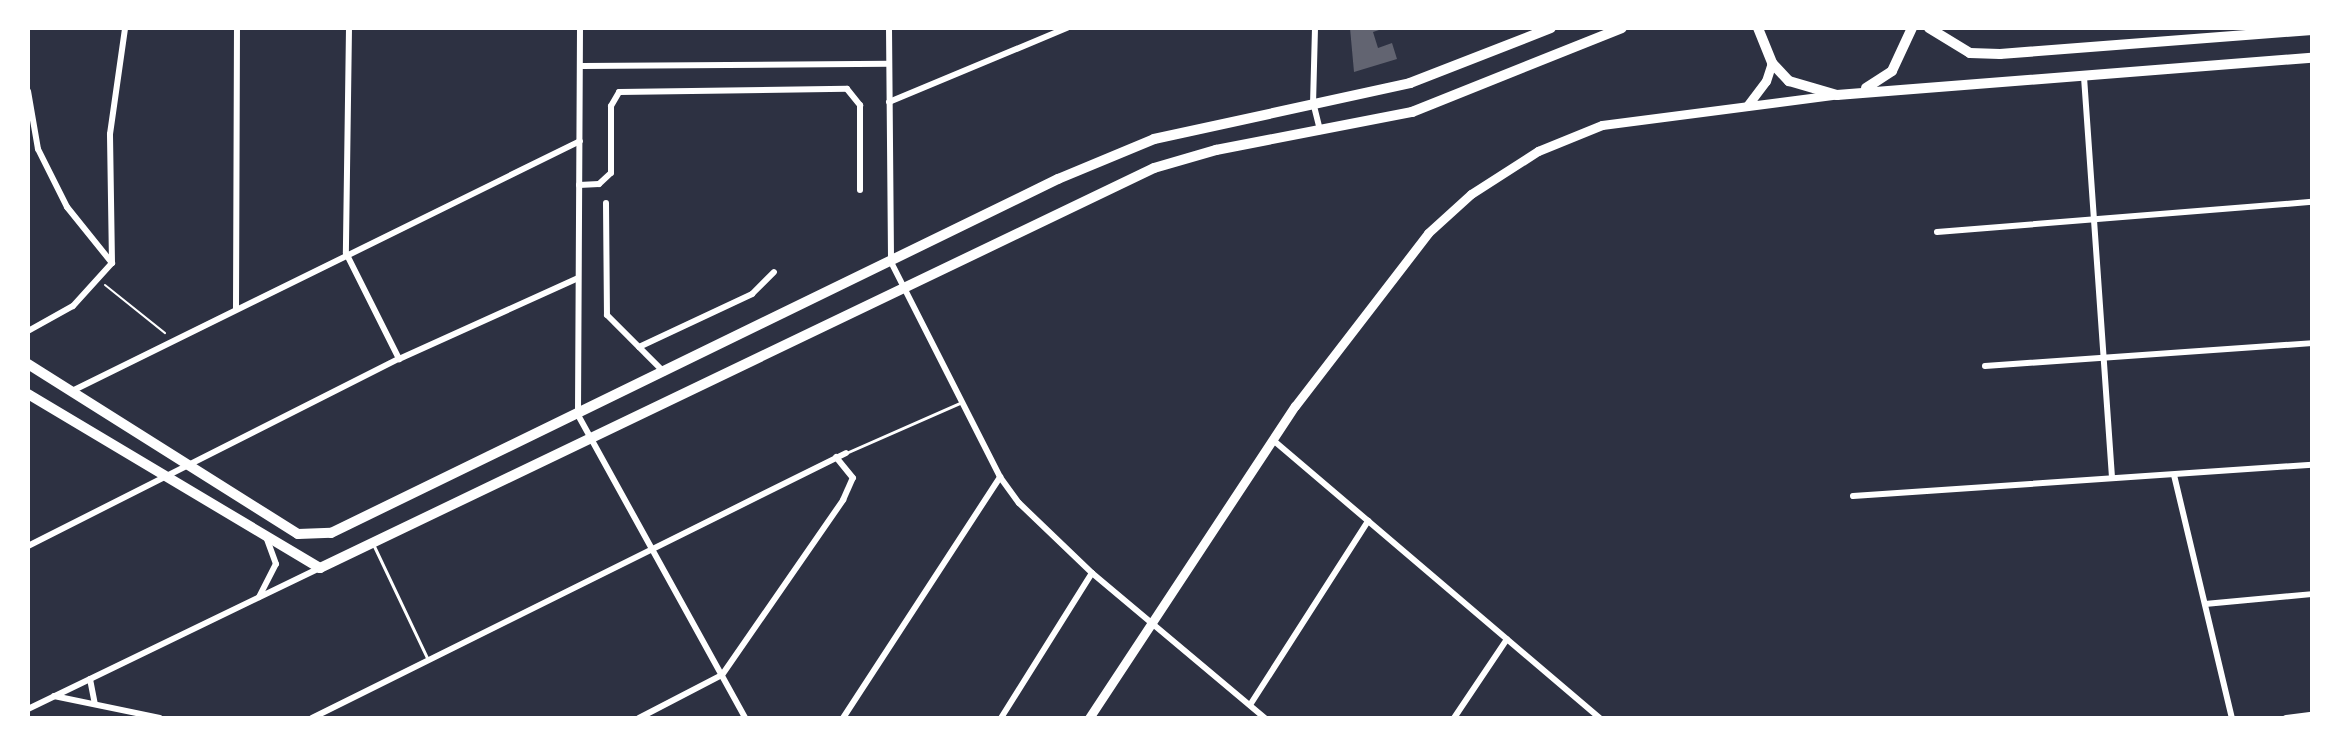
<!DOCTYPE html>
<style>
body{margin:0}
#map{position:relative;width:2340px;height:746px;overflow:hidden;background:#2d3142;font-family:Lato,sans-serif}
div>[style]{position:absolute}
.building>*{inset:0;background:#626471}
.path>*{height:2px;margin:-1px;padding:0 1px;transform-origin:1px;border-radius:1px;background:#fff}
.service>*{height:3px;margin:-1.5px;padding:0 1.5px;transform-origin:1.5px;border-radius:1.5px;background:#fff}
.minor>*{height:6px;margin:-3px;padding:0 3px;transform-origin:3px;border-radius:3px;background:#fff}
.secondary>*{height:9px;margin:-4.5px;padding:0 4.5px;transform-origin:4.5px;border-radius:4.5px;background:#fff}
.primary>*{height:10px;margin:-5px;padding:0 5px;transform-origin:5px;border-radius:5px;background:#fff}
span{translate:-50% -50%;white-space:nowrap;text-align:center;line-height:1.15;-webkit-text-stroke:8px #fff;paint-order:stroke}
.frame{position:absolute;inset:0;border:30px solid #fff;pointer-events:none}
</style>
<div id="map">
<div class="building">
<div style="clip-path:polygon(1350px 28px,1385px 28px,1373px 32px,1378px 48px,1392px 43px,1397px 59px,1354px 72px)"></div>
</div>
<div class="path">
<div style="left:105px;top:285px;width:77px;rotate:38.7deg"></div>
</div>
<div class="service">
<div style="left:846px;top:453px;width:127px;rotate:-23.7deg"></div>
<div style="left:373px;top:544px;width:128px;rotate:64.6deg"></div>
</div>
<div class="minor">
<div style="left:349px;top:28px;width:225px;rotate:90.8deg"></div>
<div style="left:346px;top:253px;width:119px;rotate:63.4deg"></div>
<div style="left:580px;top:28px;width:387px;rotate:90.3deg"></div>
<div style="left:578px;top:415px;width:346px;rotate:61.1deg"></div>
<div style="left:889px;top:28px;width:234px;rotate:89.5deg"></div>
<div style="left:891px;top:262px;width:241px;rotate:63.1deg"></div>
<div style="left:1000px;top:477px;width:32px;rotate:54deg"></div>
<div style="left:1019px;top:503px;width:101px;rotate:43.8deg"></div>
<div style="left:1092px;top:573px;width:226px;rotate:40deg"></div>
<div style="left:1315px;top:28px;width:74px;rotate:91.5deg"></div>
<div style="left:1313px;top:102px;width:30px;rotate:76deg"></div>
<div style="left:582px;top:66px;width:307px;rotate:-0.4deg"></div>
<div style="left:2084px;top:77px;width:402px;rotate:86deg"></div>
<div style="left:28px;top:91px;width:59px;rotate:80.2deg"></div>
<div style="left:38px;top:149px;width:65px;rotate:63.4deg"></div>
<div style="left:67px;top:207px;width:72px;rotate:51.2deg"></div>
<div style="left:889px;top:102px;width:193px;rotate:-22.6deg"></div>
<div style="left:579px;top:185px;width:20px;rotate:-3deg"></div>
<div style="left:599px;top:184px;width:16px;rotate:-43deg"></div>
<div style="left:611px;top:173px;width:67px;rotate:-90deg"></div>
<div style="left:611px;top:106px;width:16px;rotate:-60deg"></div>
<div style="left:619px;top:92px;width:228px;rotate:-0.8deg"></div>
<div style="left:847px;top:89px;width:21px;rotate:51deg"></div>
<div style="left:860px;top:105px;width:85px;rotate:90deg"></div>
<div style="left:606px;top:203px;width:112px;rotate:89.5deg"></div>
<div style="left:607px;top:315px;width:81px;rotate:45deg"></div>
<div style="left:1937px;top:232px;width:376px;rotate:-4.6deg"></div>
<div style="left:236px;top:309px;width:281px;rotate:-89.8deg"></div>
<div style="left:28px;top:331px;width:51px;rotate:-29.1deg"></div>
<div style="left:73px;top:306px;width:58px;rotate:-47.8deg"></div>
<div style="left:112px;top:263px;width:129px;rotate:-90.9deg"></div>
<div style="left:110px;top:134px;width:107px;rotate:-81.9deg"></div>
<div style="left:639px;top:347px;width:125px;rotate:-25.1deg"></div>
<div style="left:752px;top:294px;width:31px;rotate:-45deg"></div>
<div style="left:1985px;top:366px;width:328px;rotate:-4deg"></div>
<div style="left:72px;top:391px;width:566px;rotate:-26.2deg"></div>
<div style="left:1273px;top:440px;width:429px;rotate:40.4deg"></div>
<div style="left:2174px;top:475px;width:250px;rotate:76.6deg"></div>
<div style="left:1853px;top:496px;width:460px;rotate:-3.9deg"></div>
<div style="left:28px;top:546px;width:415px;rotate:-26.8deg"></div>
<div style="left:399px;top:359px;width:196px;rotate:-24.3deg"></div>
<div style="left:259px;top:597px;width:37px;rotate:-63deg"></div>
<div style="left:276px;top:564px;width:27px;rotate:-110deg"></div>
<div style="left:2205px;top:604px;width:107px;rotate:-5.3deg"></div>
<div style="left:90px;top:679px;width:25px;rotate:79deg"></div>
<div style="left:54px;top:696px;width:108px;rotate:11.7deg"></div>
<div style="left:1250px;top:705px;width:219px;rotate:-57.3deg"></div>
<div style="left:28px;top:709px;width:324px;rotate:-25.8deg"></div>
<div style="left:312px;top:718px;width:596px;rotate:-26.39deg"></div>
<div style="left:639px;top:718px;width:93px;rotate:-27.4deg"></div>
<div style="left:722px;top:675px;width:213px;rotate:-55.3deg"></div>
<div style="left:843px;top:500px;width:24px;rotate:-66deg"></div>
<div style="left:853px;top:478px;width:27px;rotate:-129deg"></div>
<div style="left:843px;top:718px;width:288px;rotate:-56.9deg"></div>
<div style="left:1001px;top:718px;width:171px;rotate:-57.9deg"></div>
<div style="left:1454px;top:718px;width:95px;rotate:-56.1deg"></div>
<div style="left:2286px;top:718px;width:26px;rotate:-7deg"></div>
</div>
<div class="secondary">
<div style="left:1747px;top:106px;width:31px;rotate:-53deg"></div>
<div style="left:1766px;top:81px;width:19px;rotate:-72deg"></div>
<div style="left:1089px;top:718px;width:374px;rotate:-56.6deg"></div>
<div style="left:1295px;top:406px;width:218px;rotate:-52.4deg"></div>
<div style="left:1428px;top:233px;width:58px;rotate:-42.2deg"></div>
<div style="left:1471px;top:194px;width:80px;rotate:-32.7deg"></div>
<div style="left:1538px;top:151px;width:69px;rotate:-22.1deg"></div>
<div style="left:1602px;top:125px;width:234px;rotate:-7.4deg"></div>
</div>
<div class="primary">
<div style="left:1758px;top:28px;width:38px;rotate:68deg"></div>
<div style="left:1772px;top:63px;width:25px;rotate:47deg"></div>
<div style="left:1789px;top:81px;width:50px;rotate:16.3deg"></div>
<div style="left:1837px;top:95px;width:476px;rotate:-4.5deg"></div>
<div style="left:1929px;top:28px;width:48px;rotate:31.4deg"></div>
<div style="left:1970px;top:53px;width:30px;rotate:2deg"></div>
<div style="left:2000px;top:54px;width:313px;rotate:-4.4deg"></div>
<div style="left:1866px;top:88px;width:31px;rotate:-33deg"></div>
<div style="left:1892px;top:71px;width:47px;rotate:-65.1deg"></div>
<div style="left:28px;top:364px;width:319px;rotate:32.2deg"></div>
<div style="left:298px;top:534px;width:33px;rotate:-2deg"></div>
<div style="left:331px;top:533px;width:809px;rotate:-25.96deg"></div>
<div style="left:1058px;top:179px;width:104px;rotate:-22.6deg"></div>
<div style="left:1154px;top:139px;width:262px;rotate:-12.3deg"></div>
<div style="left:1410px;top:83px;width:151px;rotate:-21.3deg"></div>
<div style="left:28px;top:394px;width:340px;rotate:30.8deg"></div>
<div style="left:320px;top:568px;width:925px;rotate:-25.62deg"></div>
<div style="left:1154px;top:168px;width:65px;rotate:-16.2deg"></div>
<div style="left:1216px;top:150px;width:200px;rotate:-11deg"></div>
<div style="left:1412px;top:112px;width:226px;rotate:-21.8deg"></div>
</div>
<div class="frame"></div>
</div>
